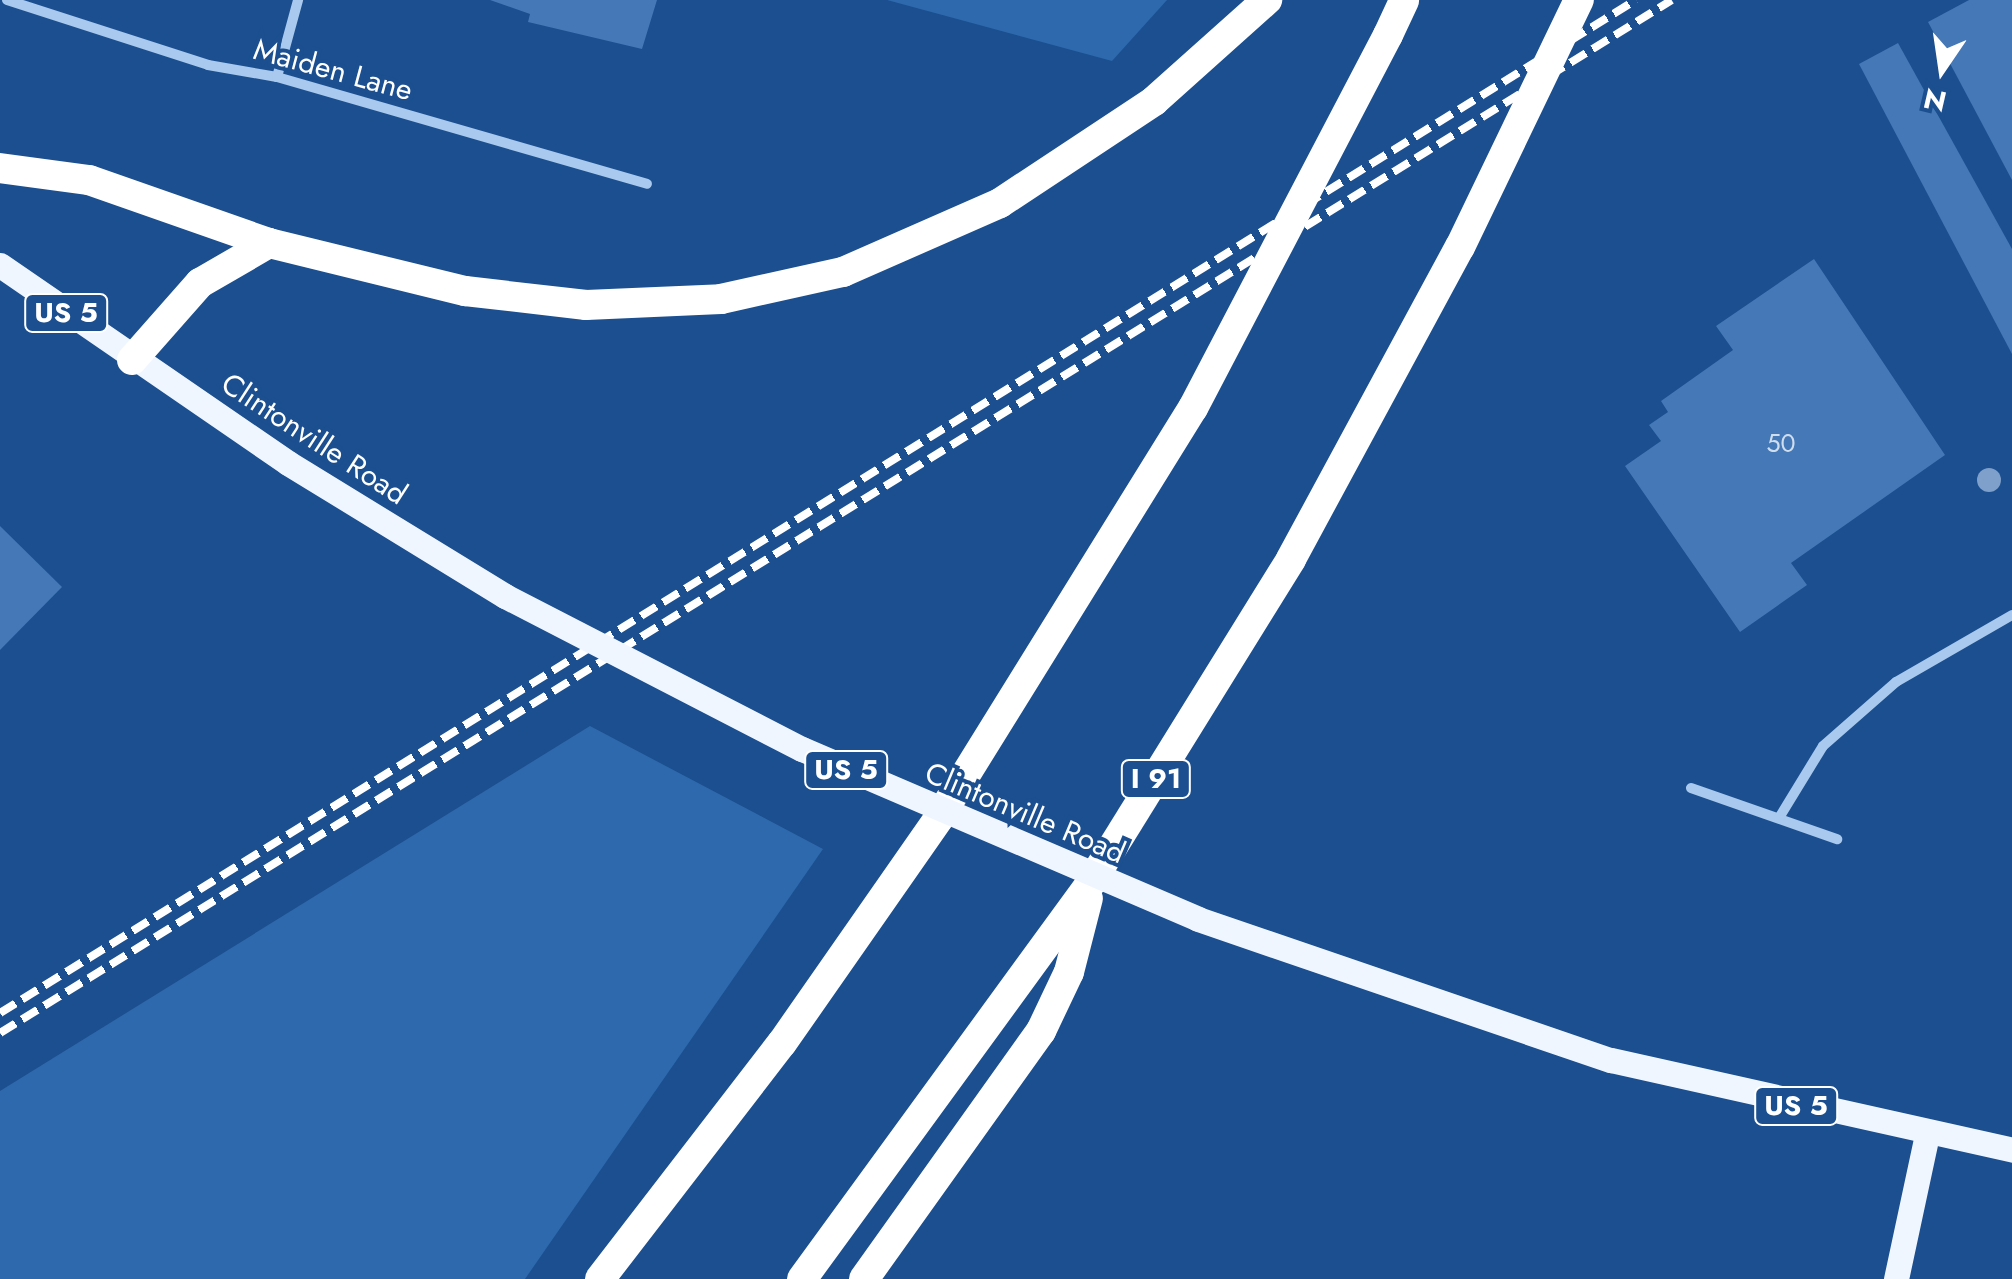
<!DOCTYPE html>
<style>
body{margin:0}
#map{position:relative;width:2012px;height:1279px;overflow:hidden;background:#1b4f8f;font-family:Jost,sans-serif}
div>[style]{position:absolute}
.green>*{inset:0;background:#2e69ad}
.building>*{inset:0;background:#4478b7}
.street>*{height:10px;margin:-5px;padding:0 5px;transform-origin:5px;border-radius:5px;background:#a9c9ee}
.primary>*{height:25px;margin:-12.5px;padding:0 12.5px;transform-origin:12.5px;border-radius:12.5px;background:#f0f6ff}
.highway>*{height:30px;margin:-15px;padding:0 15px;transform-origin:15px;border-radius:15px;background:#fff}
.rail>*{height:8px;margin-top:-4px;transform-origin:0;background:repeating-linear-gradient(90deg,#fff 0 18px,transparent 0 26px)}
.primary-bridge>*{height:25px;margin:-12.5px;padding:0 12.5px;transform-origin:12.5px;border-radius:12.5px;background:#f0f6ff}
.highway-bridge>*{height:30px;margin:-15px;padding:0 15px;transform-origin:15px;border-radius:15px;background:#fff}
.trees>*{width:24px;height:24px;margin:-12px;border-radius:50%;background:#7ea0ca}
span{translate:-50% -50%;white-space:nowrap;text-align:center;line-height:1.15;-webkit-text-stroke:8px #1b4f8f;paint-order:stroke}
.number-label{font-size:25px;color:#d0dded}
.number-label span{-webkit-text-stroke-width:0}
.shield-label span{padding:2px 8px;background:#1b4f8f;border:2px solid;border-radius:8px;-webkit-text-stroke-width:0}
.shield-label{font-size:28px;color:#fff;font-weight:700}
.street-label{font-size:30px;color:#fff}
.north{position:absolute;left:1892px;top:20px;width:100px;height:100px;-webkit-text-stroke:8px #1b4f8f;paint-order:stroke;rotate:193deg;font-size:28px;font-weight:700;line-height:40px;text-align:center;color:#fff}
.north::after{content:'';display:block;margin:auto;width:35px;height:45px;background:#fff;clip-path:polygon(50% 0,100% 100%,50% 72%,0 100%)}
</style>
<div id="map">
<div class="green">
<div style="clip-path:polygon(887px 0,1167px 0,1112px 61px)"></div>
<div style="clip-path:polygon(590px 726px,823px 849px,525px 1279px,0 1279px,0 1091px)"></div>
</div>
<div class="building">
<div style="clip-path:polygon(490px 0,657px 0,642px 49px,528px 22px,530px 14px)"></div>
<div style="clip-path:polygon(1969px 0,2012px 0,2012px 180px,1928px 22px)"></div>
<div style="clip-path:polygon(1898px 43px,2012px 249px,2012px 354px,1859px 64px)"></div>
<div style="clip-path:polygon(1814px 259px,1945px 455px,1791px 563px,1807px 585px,1740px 632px,1625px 466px,1661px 441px,1649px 425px,1668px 412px,1661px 401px,1733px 350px,1716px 326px)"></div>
<div style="clip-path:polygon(0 526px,62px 587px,0 650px)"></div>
</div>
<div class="street">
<div style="left:7px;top:0;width:211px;rotate:17.9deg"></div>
<div style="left:208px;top:65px;width:70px;rotate:9.9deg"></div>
<div style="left:277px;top:77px;width:385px;rotate:16.1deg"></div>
<div style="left:277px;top:77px;width:80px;rotate:-74.7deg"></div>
<div style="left:1691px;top:788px;width:155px;rotate:19.3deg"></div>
<div style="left:1779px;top:818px;width:84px;rotate:-58.6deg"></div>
<div style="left:1823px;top:746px;width:97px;rotate:-41.2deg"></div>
<div style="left:1896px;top:682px;width:134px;rotate:-30deg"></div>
</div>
<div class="primary">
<div style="left:0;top:265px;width:349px;rotate:34.5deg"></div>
<div style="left:288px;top:463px;width:255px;rotate:31.5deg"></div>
<div style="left:1198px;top:919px;width:436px;rotate:18.9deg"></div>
<div style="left:1611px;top:1060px;width:411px;rotate:12.6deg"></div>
<div style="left:1896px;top:1279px;width:148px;rotate:-77.9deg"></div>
</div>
<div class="highway">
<div style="left:1388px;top:35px;width:38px;rotate:-65deg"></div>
<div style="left:0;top:168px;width:90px;rotate:7.7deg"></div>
<div style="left:89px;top:180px;width:191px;rotate:19.3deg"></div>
<div style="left:269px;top:243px;width:202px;rotate:13.8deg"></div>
<div style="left:465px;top:291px;width:122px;rotate:6.6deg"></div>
<div style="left:586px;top:305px;width:135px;rotate:-2.5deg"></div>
<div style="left:721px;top:299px;width:125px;rotate:-12.5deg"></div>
<div style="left:843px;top:272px;width:171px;rotate:-23.7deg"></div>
<div style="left:1000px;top:203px;width:185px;rotate:-33.5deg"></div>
<div style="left:1154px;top:101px;width:152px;rotate:-41.8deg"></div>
<div style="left:132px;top:360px;width:103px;rotate:-48.6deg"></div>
<div style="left:200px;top:283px;width:80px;rotate:-30.1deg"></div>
<div style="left:600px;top:1279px;width:298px;rotate:-52.4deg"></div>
<div style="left:782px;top:1043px;width:273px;rotate:-55.1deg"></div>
<div style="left:938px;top:819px;width:484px;rotate:-58.2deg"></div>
<div style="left:802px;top:1279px;width:491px;rotate:-53.9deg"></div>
<div style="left:1091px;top:882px;width:380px;rotate:-58.2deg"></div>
<div style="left:1291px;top:559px;width:355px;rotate:-61.6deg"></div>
<div style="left:864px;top:1279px;width:305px;rotate:-54.5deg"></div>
<div style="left:1041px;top:1031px;width:65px;rotate:-64.6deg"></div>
<div style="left:1069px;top:972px;width:76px;rotate:-75.6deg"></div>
</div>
<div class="rail">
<div style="left:0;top:1013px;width:1924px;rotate:-31.77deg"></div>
<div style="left:0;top:1033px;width:1965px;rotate:-31.71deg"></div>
</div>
<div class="primary-bridge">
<div style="left:505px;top:596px;width:334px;rotate:27.3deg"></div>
<div style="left:802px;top:749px;width:431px;rotate:23.2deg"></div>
</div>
<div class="highway-bridge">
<div style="left:1460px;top:247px;width:274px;rotate:-64.3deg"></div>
<div style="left:1193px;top:408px;width:421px;rotate:-62.4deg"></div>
</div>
<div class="trees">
<div style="left:1989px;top:480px"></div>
</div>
<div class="number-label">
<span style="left:1781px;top:443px">50</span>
</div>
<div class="shield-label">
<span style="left:66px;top:313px">US 5</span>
<span style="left:846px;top:770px">US 5</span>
<span style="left:1156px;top:779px">I 91</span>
<span style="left:1796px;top:1106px">US 5</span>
</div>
<div class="street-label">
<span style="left:333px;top:70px;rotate:15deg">Maiden Lane</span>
<span style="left:314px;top:439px;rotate:33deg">Clintonville Road</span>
<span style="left:1025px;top:813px;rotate:23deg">Clintonville Road</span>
</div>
<div class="north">N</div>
</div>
